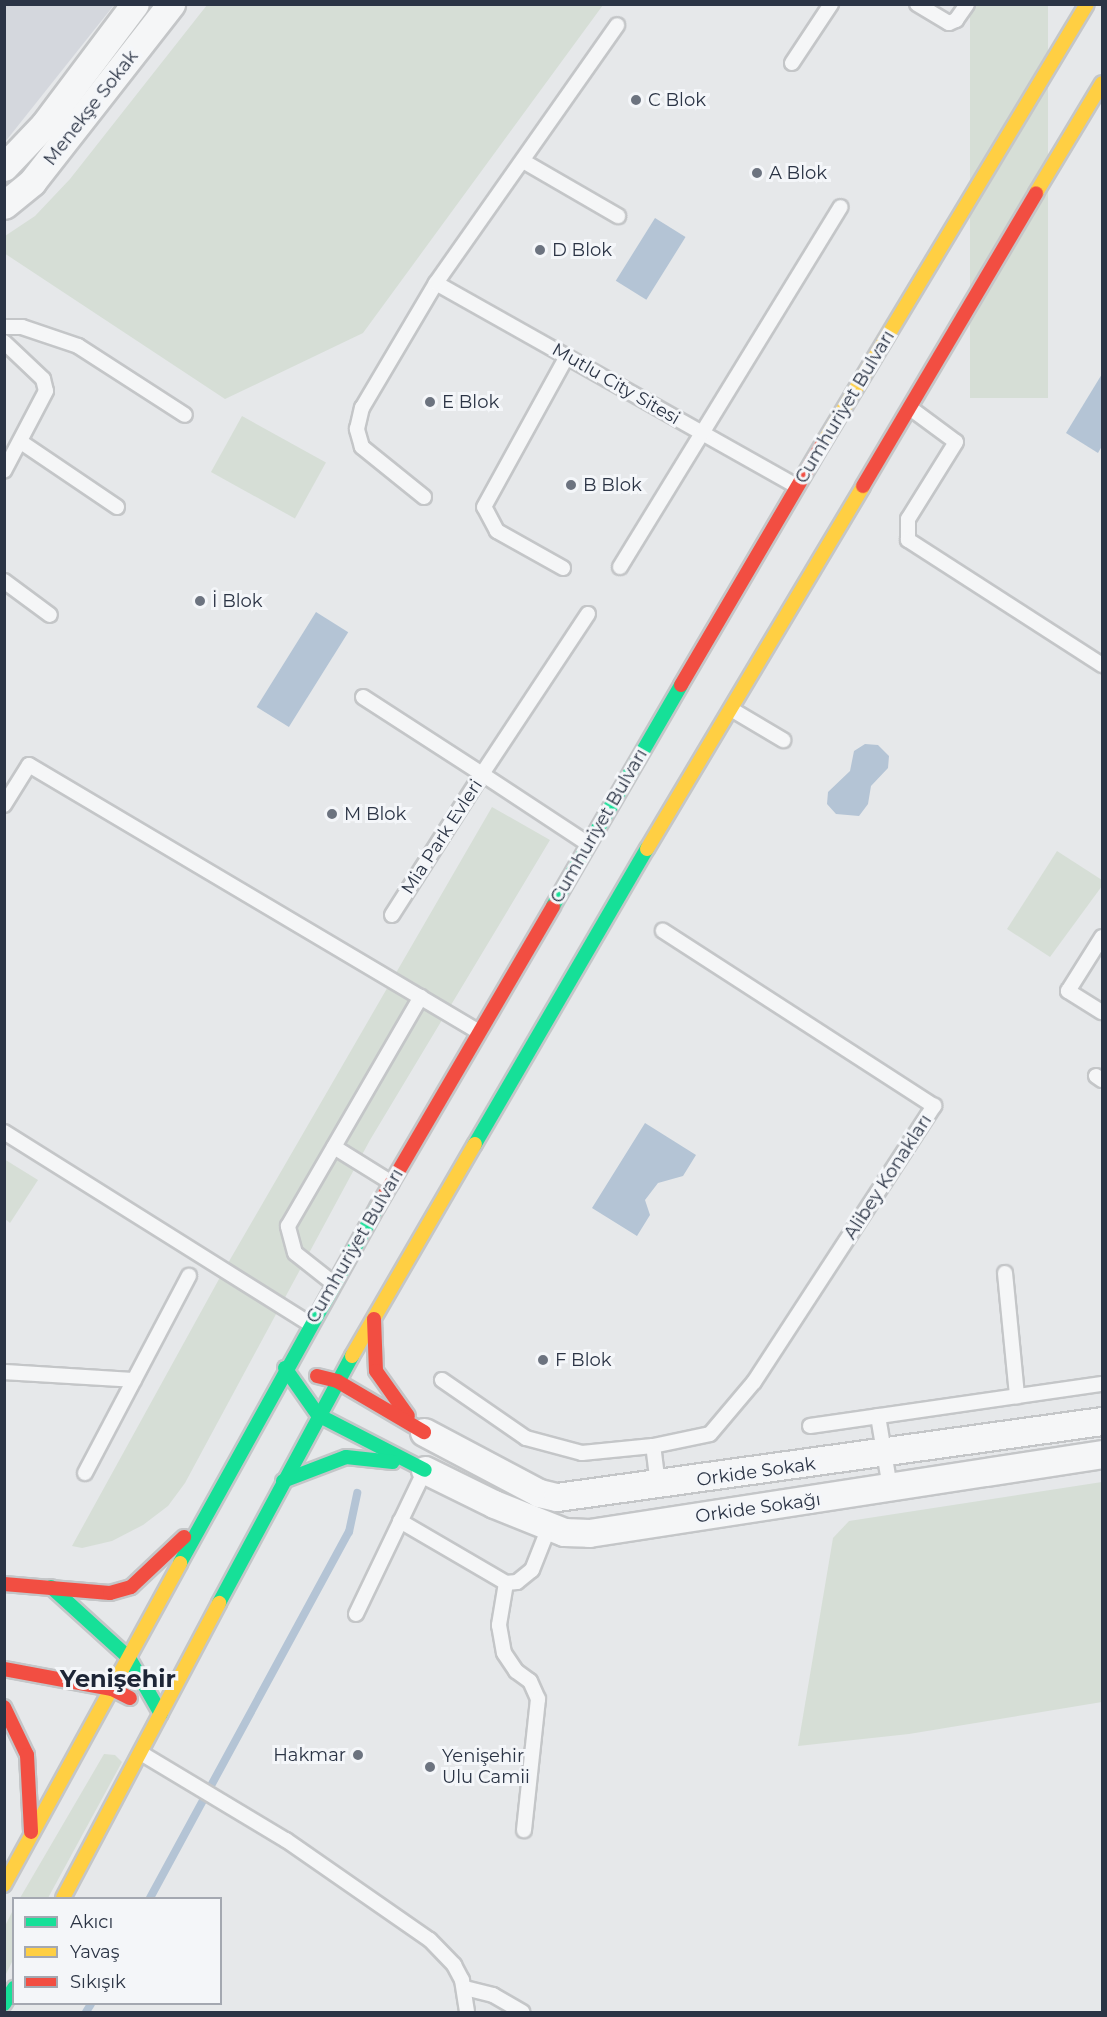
<!DOCTYPE html>
<meta charset="utf-8">
<style>
body{margin:0}
#map{position:relative;width:1107px;height:2017px;overflow:hidden;background:#e6e8ea;font-family:Montserrat,sans-serif}
div>[style]{position:absolute}
.built>*{inset:0;background:#d4d7dd}
.green>*{inset:0;background:#d6ded6;transform-origin:0 0}
.water>*{inset:0;background:#b4c4d5;transform-origin:0 0}
.stream>*{height:8px;margin:-4px;padding:0 4px;transform-origin:4px;border-radius:4px;background:#b4c4d5}
.roads{filter:drop-shadow(2px 0 #c4c6c8) drop-shadow(-2px 0 #c4c6c8) drop-shadow(0 2px #c4c6c8) drop-shadow(0 -2px #c4c6c8)}
.lane>*{height:14px;margin:-7px;padding:0 7px;transform-origin:7px;border-radius:7px;background:#f5f6f7}
.street>*{height:27px;margin:-13.5px;padding:0 13.5px;transform-origin:13.5px;border-radius:13.5px;background:#f5f6f7}
.fast>*{height:14px;margin:-7px;padding:0 7px;transform-origin:7px;border-radius:7px;background:#16e098}
.slow>*{height:14px;margin:-7px;padding:0 7px;transform-origin:7px;border-radius:7px;background:#ffcf43}
.jam>*{height:14px;margin:-7px;padding:0 7px;transform-origin:7px;border-radius:7px;background:#f24e42}
.dots>*{width:16px;height:16px;translate:-50% -50%;box-sizing:border-box;border:3px solid #f4f6f9;border-radius:50%}
span{translate:-50% -50%;white-space:nowrap;text-align:center;line-height:1.15;-webkit-text-stroke:6px #f4f6f9;paint-order:stroke}
.poi-label{font-size:18px;color:#2b3445}
.left{translate:0 -50%;text-align:left}
.right{translate:-100% -50%;text-align:right}
.street-label{font-size:18px;color:#2b3445}
.district-label{font-size:24px;color:#1d2536;font-weight:700}
.frame{position:absolute;inset:0;border:6px solid #2b3445;pointer-events:none}
.legend{position:absolute;left:12px;top:1897px;width:210px;height:108px;box-sizing:border-box;background:#f4f6f9;border:2px solid #a4a8b1;margin:0;padding:8px 10px;list-style:none;font-size:18px;color:#2b3445}
.legend li{display:flex;align-items:center;gap:12px;height:30px}
.legend b{width:30px;border:2px solid #a4a8b1}
</style>
<div id="map">
<div class="built">
<div style="clip-path:polygon(5px 4px,114px 5px,5px 142px,4px 5px)"></div>
</div>
<div class="green">
<div style="clip-path:polygon(207px 5px,208px 4px,603px 5px,363px 333px,225px 399px,4px 253px,5px 236px,35px 216px,70px 179px)"></div>
<div style="left:970px;top:5px;width:78px;height:393px"></div>
<div style="left:242px;top:416px;width:96px;height:64px;rotate:29deg"></div>
<div style="clip-path:polygon(492px 807px,550px 840px,370px 1140px,185px 1483px,168px 1506px,143px 1525px,112px 1541px,82px 1548px,72px 1546px,224px 1270px)"></div>
<div style="clip-path:polygon(1057px 851px,1102px 880px,1102px 886px,1050px 957px,1007px 929px)"></div>
<div style="clip-path:polygon(4px 1159px,38px 1180px,10px 1223px,5px 1219px)"></div>
<div style="clip-path:polygon(1102px 1482px,1102px 1702px,909px 1734px,798px 1746px,833px 1538px,849px 1521px)"></div>
<div style="clip-path:polygon(104px 1754px,115px 1755px,122px 1762px,48px 1898px,20px 1898px)"></div>
<div style="clip-path:polygon(13px 1910px,13px 1960px,5px 1976px,5px 1926px)"></div>
</div>
<div class="water">
<div style="left:655px;top:218px;width:36px;height:74px;rotate:32deg"></div>
<div style="clip-path:polygon(1102px 374px,1102px 446px,1098px 453px,1066px 433px)"></div>
<div style="left:316px;top:612px;width:38px;height:112px;rotate:32deg"></div>
<div style="clip-path:polygon(865px 744px,878px 745px,889px 756px,888px 768px,871px 786px,868px 804px,859px 816px,836px 814px,827px 804px,828px 792px,850px 771px,854px 751px)"></div>
<div style="clip-path:polygon(645px 1123px,696px 1155px,683px 1176px,658px 1183px,645px 1200px,650px 1215px,637px 1236px,592px 1208px)"></div>
</div>
<div class="stream">
<div style="left:150px;top:1898px;width:417px;rotate:-61.5deg"></div>
<div style="left:349px;top:1532px;width:40px;rotate:-78deg"></div>
<div style="left:86px;top:2012px;width:9px;rotate:-58deg"></div>
</div>
<div class="roads">
<div class="lane">
<div style="left:917px;top:4px;width:37px;rotate:31deg"></div>
<div style="left:949px;top:23px;width:8px;rotate:-23deg"></div>
<div style="left:956px;top:20px;width:19px;rotate:-55deg"></div>
<div style="left:792px;top:63px;width:71px;rotate:-56.5deg"></div>
<div style="left:523px;top:161px;width:110px;rotate:30.1deg"></div>
<div style="left:436px;top:283px;width:414px;rotate:29.4deg"></div>
<div style="left:4px;top:327px;width:18px"></div>
<div style="left:22px;top:327px;width:59px;rotate:18.7deg"></div>
<div style="left:78px;top:346px;width:127px;rotate:32.8deg"></div>
<div style="left:4px;top:342px;width:54px;rotate:43.5deg"></div>
<div style="left:43px;top:379px;width:12px;rotate:76deg"></div>
<div style="left:46px;top:391px;width:90px;rotate:117.7deg"></div>
<div style="left:910px;top:408px;width:57px;rotate:36.5deg"></div>
<div style="left:956px;top:442px;width:91px;rotate:121.9deg"></div>
<div style="left:908px;top:519px;width:21px;rotate:90deg"></div>
<div style="left:908px;top:540px;width:231px;rotate:32.8deg"></div>
<div style="left:21px;top:442px;width:116px;rotate:34.1deg"></div>
<div style="left:424px;top:497px;width:80px;rotate:-141.1deg"></div>
<div style="left:362px;top:447px;width:19px;rotate:-106deg"></div>
<div style="left:357px;top:429px;width:22px;rotate:-77deg"></div>
<div style="left:362px;top:408px;width:145px;rotate:-59.4deg"></div>
<div style="left:436px;top:283px;width:315px;rotate:-54.9deg"></div>
<div style="left:620px;top:567px;width:422px;rotate:-58.5deg"></div>
<div style="left:563px;top:568px;width:76px;rotate:-150.7deg"></div>
<div style="left:497px;top:531px;width:27px;rotate:-118deg"></div>
<div style="left:484px;top:507px;width:172px;rotate:-61.2deg"></div>
<div style="left:4px;top:581px;width:57px;rotate:36.5deg"></div>
<div style="left:363px;top:697px;width:142px;rotate:32.9deg"></div>
<div style="left:482px;top:774px;width:192px;rotate:-56.5deg"></div>
<div style="left:731px;top:709px;width:61px;rotate:30.8deg"></div>
<div style="left:4px;top:805px;width:47px;rotate:-58deg"></div>
<div style="left:29px;top:765px;width:523px;rotate:30.68deg"></div>
<div style="left:392px;top:915px;width:167px;rotate:-57.4deg"></div>
<div style="left:482px;top:774px;width:127px;rotate:33.4deg"></div>
<div style="left:1102px;top:937px;width:64px;rotate:122.2deg"></div>
<div style="left:1068px;top:991px;width:40px;rotate:32deg"></div>
<div style="left:1096px;top:1076px;width:7px;rotate:34deg"></div>
<div style="left:4px;top:1132px;width:361px;rotate:32.1deg"></div>
<div style="left:334px;top:1147px;width:68px;rotate:31.8deg"></div>
<div style="left:1005px;top:1273px;width:124px;rotate:84.4deg"></div>
<div style="left:333px;top:1283px;width:48px;rotate:-141.7deg"></div>
<div style="left:295px;top:1253px;width:28px;rotate:-105deg"></div>
<div style="left:288px;top:1226px;width:265px;rotate:-59.9deg"></div>
<div style="left:4px;top:1372px;width:130px;rotate:3.5deg"></div>
<div style="left:442px;top:1380px;width:102px;rotate:34.6deg"></div>
<div style="left:526px;top:1438px;width:58px;rotate:15deg"></div>
<div style="left:582px;top:1453px;width:71px;rotate:-5.6deg"></div>
<div style="left:878px;top:1416px;width:73px;rotate:80.5deg"></div>
<div style="left:810px;top:1426px;width:295px;rotate:-8.2deg"></div>
<div style="left:85px;top:1473px;width:223px;rotate:-62.2deg"></div>
<div style="left:658px;top:1485px;width:39px;rotate:-97deg"></div>
<div style="left:653px;top:1446px;width:58px;rotate:-11.9deg"></div>
<div style="left:710px;top:1434px;width:68px;rotate:-49.8deg"></div>
<div style="left:754px;top:1382px;width:330px;rotate:-56.9deg"></div>
<div style="left:934px;top:1106px;width:323px;rotate:-147.1deg"></div>
<div style="left:400px;top:1521px;width:123px;rotate:30.3deg"></div>
<div style="left:506px;top:1583px;width:11px;rotate:-5deg"></div>
<div style="left:517px;top:1582px;width:19px;rotate:-39deg"></div>
<div style="left:532px;top:1570px;width:46px;rotate:-68.4deg"></div>
<div style="left:506px;top:1583px;width:43px;rotate:99.5deg"></div>
<div style="left:499px;top:1625px;width:28px;rotate:80deg"></div>
<div style="left:504px;top:1653px;width:22px;rotate:56deg"></div>
<div style="left:516px;top:1671px;width:17px;rotate:36deg"></div>
<div style="left:530px;top:1681px;width:20px;rotate:66deg"></div>
<div style="left:538px;top:1699px;width:132px;rotate:96.1deg"></div>
<div style="left:356px;top:1614px;width:160px;rotate:-64.4deg"></div>
<div style="left:141px;top:1753px;width:169px;rotate:31deg"></div>
<div style="left:286px;top:1840px;width:175px;rotate:34.8deg"></div>
<div style="left:430px;top:1940px;width:35px;rotate:46deg"></div>
<div style="left:454px;top:1965px;width:17px;rotate:62deg"></div>
<div style="left:462px;top:1980px;width:32px;rotate:81deg"></div>
<div style="left:465px;top:1988px;width:29px;rotate:14deg"></div>
<div style="left:493px;top:1995px;width:34px;rotate:30deg"></div>
</div>
<div class="street">
<div style="left:4px;top:167px;width:58px;rotate:-46.4deg"></div>
<div style="left:44px;top:125px;width:151px;rotate:-53.1deg"></div>
<div style="left:4px;top:205px;width:36px;rotate:-39deg"></div>
<div style="left:32px;top:182px;width:226px;rotate:-52deg"></div>
<div style="left:424px;top:1432px;width:130px;rotate:27.9deg"></div>
<div style="left:539px;top:1493px;width:18px;rotate:13deg"></div>
<div style="left:557px;top:1497px;width:550px;rotate:-7.94deg"></div>
<div style="left:425px;top:1470px;width:77px;rotate:26.2deg"></div>
<div style="left:494px;top:1504px;width:75px;rotate:21.8deg"></div>
<div style="left:564px;top:1532px;width:25px;rotate:2deg"></div>
<div style="left:589px;top:1533px;width:519px;rotate:-8.75deg"></div>
</div>
<div class="fast">
<div style="left:553px;top:906px;width:255px;rotate:-59.9deg"></div>
<div style="left:475px;top:1144px;width:341px;rotate:-59.8deg"></div>
<div style="left:285px;top:1368px;width:57px;rotate:54.9deg"></div>
<div style="left:318px;top:1415px;width:120px;rotate:27.2deg"></div>
<div style="left:283px;top:1481px;width:67px;rotate:-20.9deg"></div>
<div style="left:346px;top:1457px;width:47px;rotate:6.1deg"></div>
<div style="left:180px;top:1563px;width:408px;rotate:-61deg"></div>
<div style="left:51px;top:1587px;width:105px;rotate:42.3deg"></div>
<div style="left:129px;top:1658px;width:64px;rotate:60.3deg"></div>
<div style="left:219px;top:1603px;width:281px;rotate:-61.7deg"></div>
<div style="left:4px;top:2004px;width:19px;rotate:-58deg"></div>
</div>
<div class="slow">
<div style="left:1036px;top:193px;width:128px;rotate:-59deg"></div>
<div style="left:822px;top:445px;width:514px;rotate:-59deg"></div>
<div style="left:647px;top:849px;width:422px;rotate:-59.2deg"></div>
<div style="left:352px;top:1356px;width:245px;rotate:-59.9deg"></div>
<div style="left:4px;top:1885px;width:367px;rotate:-61.3deg"></div>
<div style="left:63px;top:1898px;width:334px;rotate:-62.1deg"></div>
</div>
<div class="jam">
<div style="left:863px;top:486px;width:340px;rotate:-59.4deg"></div>
<div style="left:681px;top:685px;width:278px;rotate:-59.6deg"></div>
<div style="left:378px;top:1206px;width:347px;rotate:-59.7deg"></div>
<div style="left:374px;top:1319px;width:52px;rotate:87.8deg"></div>
<div style="left:376px;top:1371px;width:55px;rotate:54.6deg"></div>
<div style="left:317px;top:1376px;width:21px;rotate:14deg"></div>
<div style="left:337px;top:1381px;width:101px;rotate:30.4deg"></div>
<div style="left:4px;top:1584px;width:106px;rotate:4.9deg"></div>
<div style="left:110px;top:1593px;width:22px;rotate:-16deg"></div>
<div style="left:131px;top:1587px;width:73px;rotate:-43.3deg"></div>
<div style="left:4px;top:1669px;width:110px;rotate:10.5deg"></div>
<div style="left:112px;top:1689px;width:20px;rotate:27deg"></div>
<div style="left:4px;top:1707px;width:53px;rotate:64.4deg"></div>
<div style="left:27px;top:1755px;width:77px;rotate:87deg"></div>
</div>
</div>
<div class="dots">
<div style="left:636px;top:100px;background:#6c737f"></div>
<div style="left:757px;top:173px;background:#6c737f"></div>
<div style="left:540px;top:250px;background:#6c737f"></div>
<div style="left:430px;top:402px;background:#6c737f"></div>
<div style="left:571px;top:485px;background:#6c737f"></div>
<div style="left:200px;top:601px;background:#6c737f"></div>
<div style="left:332px;top:814px;background:#6c737f"></div>
<div style="left:543px;top:1360px;background:#6c737f"></div>
<div style="left:358px;top:1755px;background:#6c737f"></div>
<div style="left:430px;top:1767px;background:#6c737f"></div>
</div>
<div class="poi-label">
<span class="left" style="left:648px;top:100px">C Blok</span>
<span class="left" style="left:769px;top:173px">A Blok</span>
<span class="left" style="left:552px;top:250px">D Blok</span>
<span class="left" style="left:442px;top:402px">E Blok</span>
<span class="left" style="left:583px;top:485px">B Blok</span>
<span class="left" style="left:212px;top:601px">İ Blok</span>
<span class="left" style="left:344px;top:814px">M Blok</span>
<span class="left" style="left:555px;top:1360px">F Blok</span>
<span class="right" style="left:346px;top:1755px">Hakmar</span>
<span class="left" style="left:442px;top:1767px">Yenişehir<br>Ulu Camii</span>
</div>
<div class="street-label">
<span style="left:91px;top:108px;rotate:-52deg">Menekşe Sokak</span>
<span style="left:616px;top:384px;rotate:30deg">Mutlu City Sitesi</span>
<span style="left:845px;top:407px;rotate:-59deg">Cumhuriyet Bulvarı</span>
<span style="left:599px;top:826px;rotate:-60deg">Cumhuriyet Bulvarı</span>
<span style="left:442px;top:837px;rotate:-57deg">Mia Park Evleri</span>
<span style="left:888px;top:1177px;rotate:-57deg">Alibey Konakları</span>
<span style="left:355px;top:1246px;rotate:-60deg">Cumhuriyet Bulvarı</span>
<span style="left:756px;top:1472px;rotate:-8deg">Orkide Sokak</span>
<span style="left:758px;top:1508px;rotate:-8deg">Orkide Sokağı</span>
</div>
<div class="district-label">
<span style="left:118px;top:1679px">Yenişehir</span>
</div>
<div class="frame"></div>
<ul class="legend">
<li><b style="height:8px;background:#16e098"></b>Akıcı</li>
<li><b style="height:8px;background:#ffcf43"></b>Yavaş</li>
<li><b style="height:8px;background:#f24e42"></b>Sıkışık</li>
</ul>
</div>
